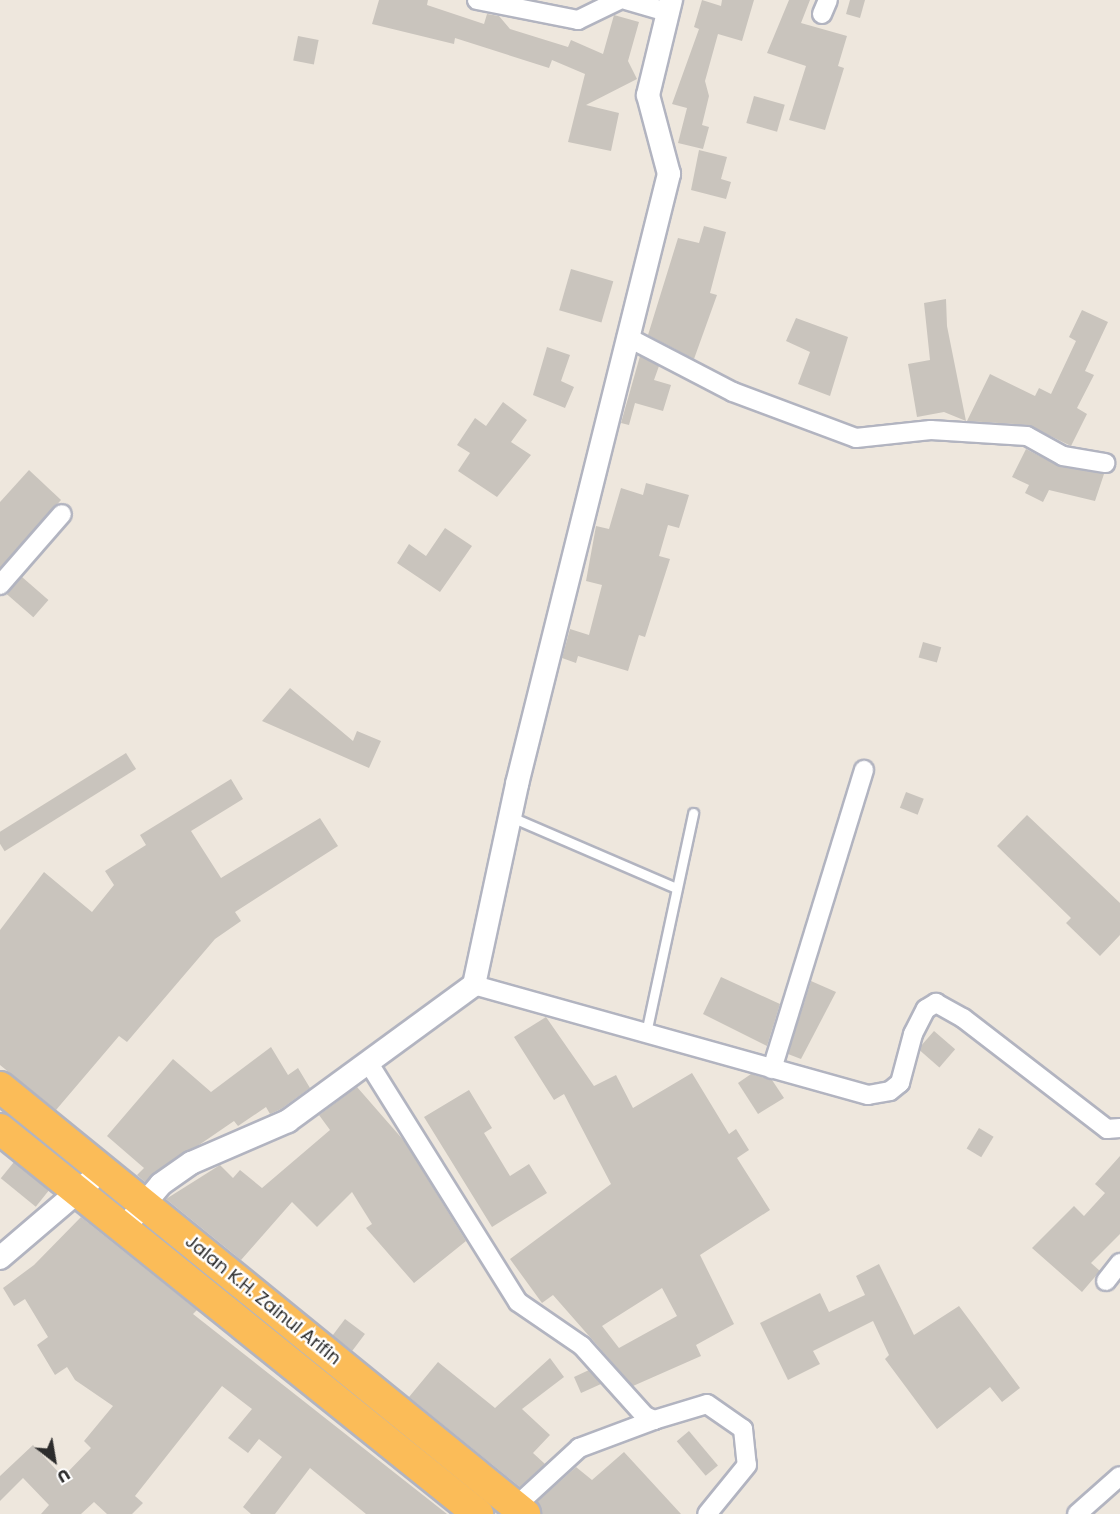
<!DOCTYPE html>
<style>
body{margin:0}
#map{position:relative;width:1120px;height:1514px;overflow:hidden;background:#eee7dd;font-family:Poppins,sans-serif}
div>[style]{position:absolute}
.building>*{inset:0;background:#c9c4bd;transform-origin:0 0}
.roads{filter:drop-shadow(2px 0 #b2b4c0) drop-shadow(-2px 0 #b2b4c0) drop-shadow(0 2px #b2b4c0) drop-shadow(0 -2px #b2b4c0)}
.service>*{height:9px;margin:-4.5px;padding:0 4.5px;transform-origin:4.5px;border-radius:4.5px;background:#fff}
.minor>*{height:18px;margin:-9px;padding:0 9px;transform-origin:9px;border-radius:9px;background:#fff}
.tertiary>*{height:22px;margin:-11px;padding:0 11px;transform-origin:11px;border-radius:11px;background:#fff}
.trunk>*{height:30px;margin:-15px;padding:0 15px;transform-origin:15px;border-radius:15px;background:#fbbc58}
span{translate:-50% -50%;white-space:nowrap;text-align:center;line-height:1.15;-webkit-text-stroke:5px #fff;paint-order:stroke}
.street-label{font-size:18px;color:#2c2c2c}
.north{position:absolute;left:24px;top:1430px;width:60px;height:60px;-webkit-text-stroke:4px #fff;paint-order:stroke;rotate:149deg;font-size:16px;font-weight:700;line-height:24px;text-align:center;color:#2c2c2c}
.north::after{content:'';display:block;margin:auto;width:21px;height:27px;background:#2c2c2c;clip-path:polygon(50% 0,100% 100%,50% 72%,0 100%)}
</style>
<div id="map">
<div class="building">
<div style="clip-path:polygon(379px 0,428px 0,427px 5px,484px 24px,487px 14px,499px 16px,510px 29px,568px 47px,571px 40px,603px 54px,614px 15px,639px 22px,628px 61px,637px 79px,586px 105px,619px 113px,611px 151px,568px 142px,585px 74px,552px 60px,549px 68px,455px 38px,454px 44px,372px 24px)"></div>
<div style="clip-path:polygon(702px 0,721px 6px,722px 0,754px 0,742px 41px,718px 34px,705px 81px,709px 96px,702px 125px,709px 127px,703px 149px,678px 143px,687px 108px,672px 104px,699px 29px,694px 27px)"></div>
<div style="clip-path:polygon(789px 0,810px 0,801px 23px,847px 36px,838px 66px,844px 68px,825px 130px,789px 120px,806px 66px,767px 53px)"></div>
<div style="clip-path:polygon(850px 0,865px 0,860px 18px,846px 14px)"></div>
<div style="left:298px;top:36px;width:21px;height:25px;rotate:11deg"></div>
<div style="left:754px;top:96px;width:32px;height:28px;rotate:16deg"></div>
<div style="clip-path:polygon(699px 150px,727px 157px,721px 179px,731px 182px,726px 199px,691px 190px)"></div>
<div style="clip-path:polygon(704px 226px,726px 232px,710px 293px,717px 295px,694px 359px,648px 335px,678px 238px,699px 243px)"></div>
<div style="left:571px;top:269px;width:44px;height:43px;rotate:16deg"></div>
<div style="clip-path:polygon(946px 299px,947px 326px,966px 421px,944px 412px,917px 417px,908px 364px,930px 360px,924px 303px)"></div>
<div style="clip-path:polygon(1082px 310px,1108px 322px,1085px 371px,1094px 375px,1077px 408px,1087px 414px,1071px 446px,1028px 425px,967px 421px,990px 374px,1035px 396px,1039px 388px,1051px 394px,1076px 341px,1069px 337px)"></div>
<div style="clip-path:polygon(796px 318px,848px 337px,830px 396px,798px 384px,810px 352px,786px 341px)"></div>
<div style="clip-path:polygon(547px 347px,570px 355px,561px 381px,574px 387px,565px 408px,533px 395px)"></div>
<div style="clip-path:polygon(640px 356px,659px 366px,654px 380px,671px 385px,663px 411px,635px 403px,629px 425px,621px 423px)"></div>
<div style="clip-path:polygon(503px 402px,527px 420px,511px 442px,531px 455px,497px 497px,458px 471px,470px 453px,457px 445px,475px 418px,486px 426px)"></div>
<div style="clip-path:polygon(1026px 449px,1061px 467px,1104px 474px,1095px 501px,1049px 490px,1043px 502px,1025px 493px,1029px 485px,1012px 477px)"></div>
<div style="clip-path:polygon(29px 470px,61px 500px,0 568px,0 502px)"></div>
<div style="clip-path:polygon(646px 483px,689px 495px,679px 528px,668px 525px,659px 556px,670px 559px,645px 637px,639px 635px,628px 671px,578px 656px,576px 663px,562px 658px,570px 629px,589px 635px,602px 585px,586px 581px,596px 526px,609px 529px,621px 488px,643px 495px)"></div>
<div style="clip-path:polygon(445px 528px,472px 546px,440px 592px,397px 563px,409px 544px,426px 556px)"></div>
<div style="left:22px;top:577px;width:35px;height:23px;rotate:41deg"></div>
<div style="left:923px;top:642px;width:19px;height:16px;rotate:16deg"></div>
<div style="clip-path:polygon(290px 688px,353px 741px,357px 731px,381px 741px,369px 768px,262px 721px)"></div>
<div style="left:126px;top:753px;width:19px;height:155px;rotate:58deg"></div>
<div style="clip-path:polygon(231px 779px,243px 799px,191px 831px,221px 878px,320px 818px,338px 846px,235px 912px,241px 921px,215px 939px,127px 1042px,119px 1036px,56px 1110px,0 1065px,0 930px,44px 872px,92px 912px,114px 885px,105px 871px,146px 845px,140px 835px)"></div>
<div style="left:906px;top:792px;width:19px;height:17px;rotate:21deg"></div>
<div style="clip-path:polygon(1027px 815px,1120px 903px,1120px 935px,1100px 956px,1066px 923px,1071px 918px,997px 846px)"></div>
<div style="clip-path:polygon(721px 977px,780px 1004px,767px 1046px,703px 1014px)"></div>
<div style="clip-path:polygon(811px 981px,836px 992px,801px 1059px,788px 1054px)"></div>
<div style="clip-path:polygon(evenodd,546px 1017px,594px 1086px,616px 1075px,633px 1108px,692px 1073px,729px 1134px,736px 1129px,749px 1150px,737px 1158px,770px 1210px,700px 1255px,734px 1324px,696px 1345px,701px 1356px,633px 1386px,553px 1295px,542px 1303px,510px 1259px,611px 1184px,564px 1094px,554px 1100px,514px 1037px,546px 1017px,662px 1288px,677px 1316px,619px 1348px,602px 1326px,662px 1288px)"></div>
<div style="left:934px;top:1031px;width:28px;height:24px;rotate:41deg"></div>
<div style="clip-path:polygon(271px 1047px,288px 1075px,298px 1068px,310px 1088px,281px 1109px,270px 1114px,266px 1107px,238px 1126px,234px 1121px,145px 1182px,137px 1175px,144px 1168px,107px 1136px,173px 1059px,211px 1092px)"></div>
<div style="clip-path:polygon(751px 1074px,772px 1080px,784px 1098px,758px 1114px,738px 1083px)"></div>
<div style="clip-path:polygon(357px 1087px,405px 1142px,466px 1241px,414px 1283px,366px 1228px,372px 1224px,352px 1192px,317px 1227px,292px 1202px,241px 1260px,166px 1199px,220px 1165px,233px 1178px,240px 1170px,262px 1188px,330px 1130px,319px 1115px)"></div>
<div style="clip-path:polygon(469px 1090px,492px 1128px,484px 1133px,510px 1176px,529px 1164px,547px 1193px,492px 1227px,424px 1117px)"></div>
<div style="left:979px;top:1128px;width:17px;height:24px;rotate:31deg"></div>
<div style="clip-path:polygon(1120px 1156px,1120px 1234px,1091px 1263px,1100px 1271px,1082px 1292px,1032px 1248px,1074px 1206px,1084px 1216px,1105px 1193px,1095px 1184px)"></div>
<div style="left:14px;top:1162px;width:45px;height:21px;rotate:39deg"></div>
<div style="clip-path:polygon(81px 1217px,197px 1310px,193px 1314px,447px 1514px,366px 1514px,310px 1468px,275px 1514px,251px 1514px,243px 1507px,282px 1457px,259px 1439px,248px 1453px,228px 1438px,252px 1409px,222px 1386px,135px 1496px,143px 1503px,132px 1514px,107px 1514px,94px 1502px,81px 1514px,41px 1514px,49px 1505px,23px 1478px,0 1501px,0 1476px,33px 1445px,63px 1477px,91px 1448px,84px 1441px,113px 1406px,75px 1380px,67px 1367px,55px 1375px,37px 1345px,48px 1337px,25px 1299px,14px 1306px,3px 1288px,34px 1265px)"></div>
<div style="clip-path:polygon(879px 1264px,914px 1335px,959px 1306px,1020px 1388px,1002px 1402px,990px 1387px,937px 1429px,885px 1359px,889px 1355px,873px 1321px,813px 1351px,820px 1364px,788px 1380px,760px 1323px,820px 1293px,829px 1312px,865px 1295px,856px 1276px)"></div>
<div style="left:345px;top:1319px;width:25px;height:21px;rotate:37deg"></div>
<div style="clip-path:polygon(550px 1358px,564px 1377px,522px 1409px,550px 1435px,533px 1453px,545px 1464px,520px 1487px,409px 1397px,438px 1362px,495px 1408px)"></div>
<div style="clip-path:polygon(589px 1370px,601px 1384px,581px 1393px,574px 1377px)"></div>
<div style="left:689px;top:1431px;width:45px;height:16px;rotate:50deg"></div>
<div style="clip-path:polygon(624px 1452px,681px 1514px,542px 1514px,537px 1502px,576px 1467px,592px 1480px)"></div>
</div>
<div class="roads">
<div class="service">
<div style="left:511px;top:817px;width:180px;rotate:23.3deg"></div>
<div style="left:646px;top:1033px;width:225px;rotate:-77.9deg"></div>
</div>
<div class="minor">
<div style="left:477px;top:0;width:103px;rotate:11.2deg"></div>
<div style="left:578px;top:20px;width:46px;rotate:-26deg"></div>
<div style="left:626px;top:0;width:43px;rotate:16.3deg"></div>
<div style="left:822px;top:14px;width:15px;rotate:-67deg"></div>
<div style="left:627px;top:337px;width:119px;rotate:27.4deg"></div>
<div style="left:733px;top:392px;width:131px;rotate:20.5deg"></div>
<div style="left:856px;top:438px;width:75px;rotate:-6.1deg"></div>
<div style="left:931px;top:430px;width:96px;rotate:3.6deg"></div>
<div style="left:1027px;top:436px;width:41px;rotate:29.1deg"></div>
<div style="left:1063px;top:456px;width:43px;rotate:9.5deg"></div>
<div style="left:0;top:585px;width:94px;rotate:-48.9deg"></div>
<div style="left:474px;top:985px;width:409px;rotate:15.6deg"></div>
<div style="left:868px;top:1095px;width:22px;rotate:-10deg"></div>
<div style="left:890px;top:1091px;width:13px;rotate:-39deg"></div>
<div style="left:900px;top:1083px;width:51px;rotate:-75.1deg"></div>
<div style="left:913px;top:1034px;width:28px;rotate:-63deg"></div>
<div style="left:926px;top:1009px;width:12px;rotate:-31deg"></div>
<div style="left:936px;top:1003px;width:31px;rotate:29deg"></div>
<div style="left:963px;top:1018px;width:182px;rotate:37.6deg"></div>
<div style="left:1107px;top:1129px;width:13px;rotate:-4deg"></div>
<div style="left:368px;top:1062px;width:283px;rotate:58deg"></div>
<div style="left:518px;top:1302px;width:78px;rotate:34.5deg"></div>
<div style="left:582px;top:1346px;width:94px;rotate:48deg"></div>
<div style="left:645px;top:1416px;width:10px;rotate:24deg"></div>
<div style="left:654px;top:1420px;width:55px;rotate:-16.8deg"></div>
<div style="left:707px;top:1404px;width:44px;rotate:34.8deg"></div>
<div style="left:743px;top:1429px;width:36px;rotate:84deg"></div>
<div style="left:747px;top:1465px;width:63px;rotate:129.2deg"></div>
<div style="left:772px;top:1069px;width:313px;rotate:-72.9deg"></div>
<div style="left:1106px;top:1281px;width:23px;rotate:-52deg"></div>
<div style="left:516px;top:1506px;width:86px;rotate:-42.6deg"></div>
<div style="left:579px;top:1448px;width:80px;rotate:-20.5deg"></div>
<div style="left:1077px;top:1514px;width:57px;rotate:-41.5deg"></div>
</div>
<div class="tertiary">
<div style="left:124px;top:1228px;width:57px;rotate:-49.9deg"></div>
<div style="left:161px;top:1184px;width:37px;rotate:-35deg"></div>
<div style="left:191px;top:1163px;width:106px;rotate:-23.4deg"></div>
<div style="left:288px;top:1121px;width:230px;rotate:-36.2deg"></div>
<div style="left:474px;top:985px;width:206px;rotate:-77.9deg"></div>
<div style="left:517px;top:784px;width:629px;rotate:-76.01deg"></div>
<div style="left:669px;top:174px;width:82px;rotate:-104.9deg"></div>
<div style="left:648px;top:95px;width:98px;rotate:-76.4deg"></div>
<div style="left:0;top:1258px;width:118px;rotate:-40.5deg"></div>
</div>
<div class="trunk">
<div style="left:0;top:1087px;width:677px;rotate:39.12deg"></div>
<div style="left:0;top:1129px;width:614px;rotate:38.85deg"></div>
</div>
</div>
<div class="street-label">
<span style="left:263px;top:1300px;rotate:39deg">Jalan K.H. Zainul Arifin</span>
</div>
<div class="north">U</div>
</div>
